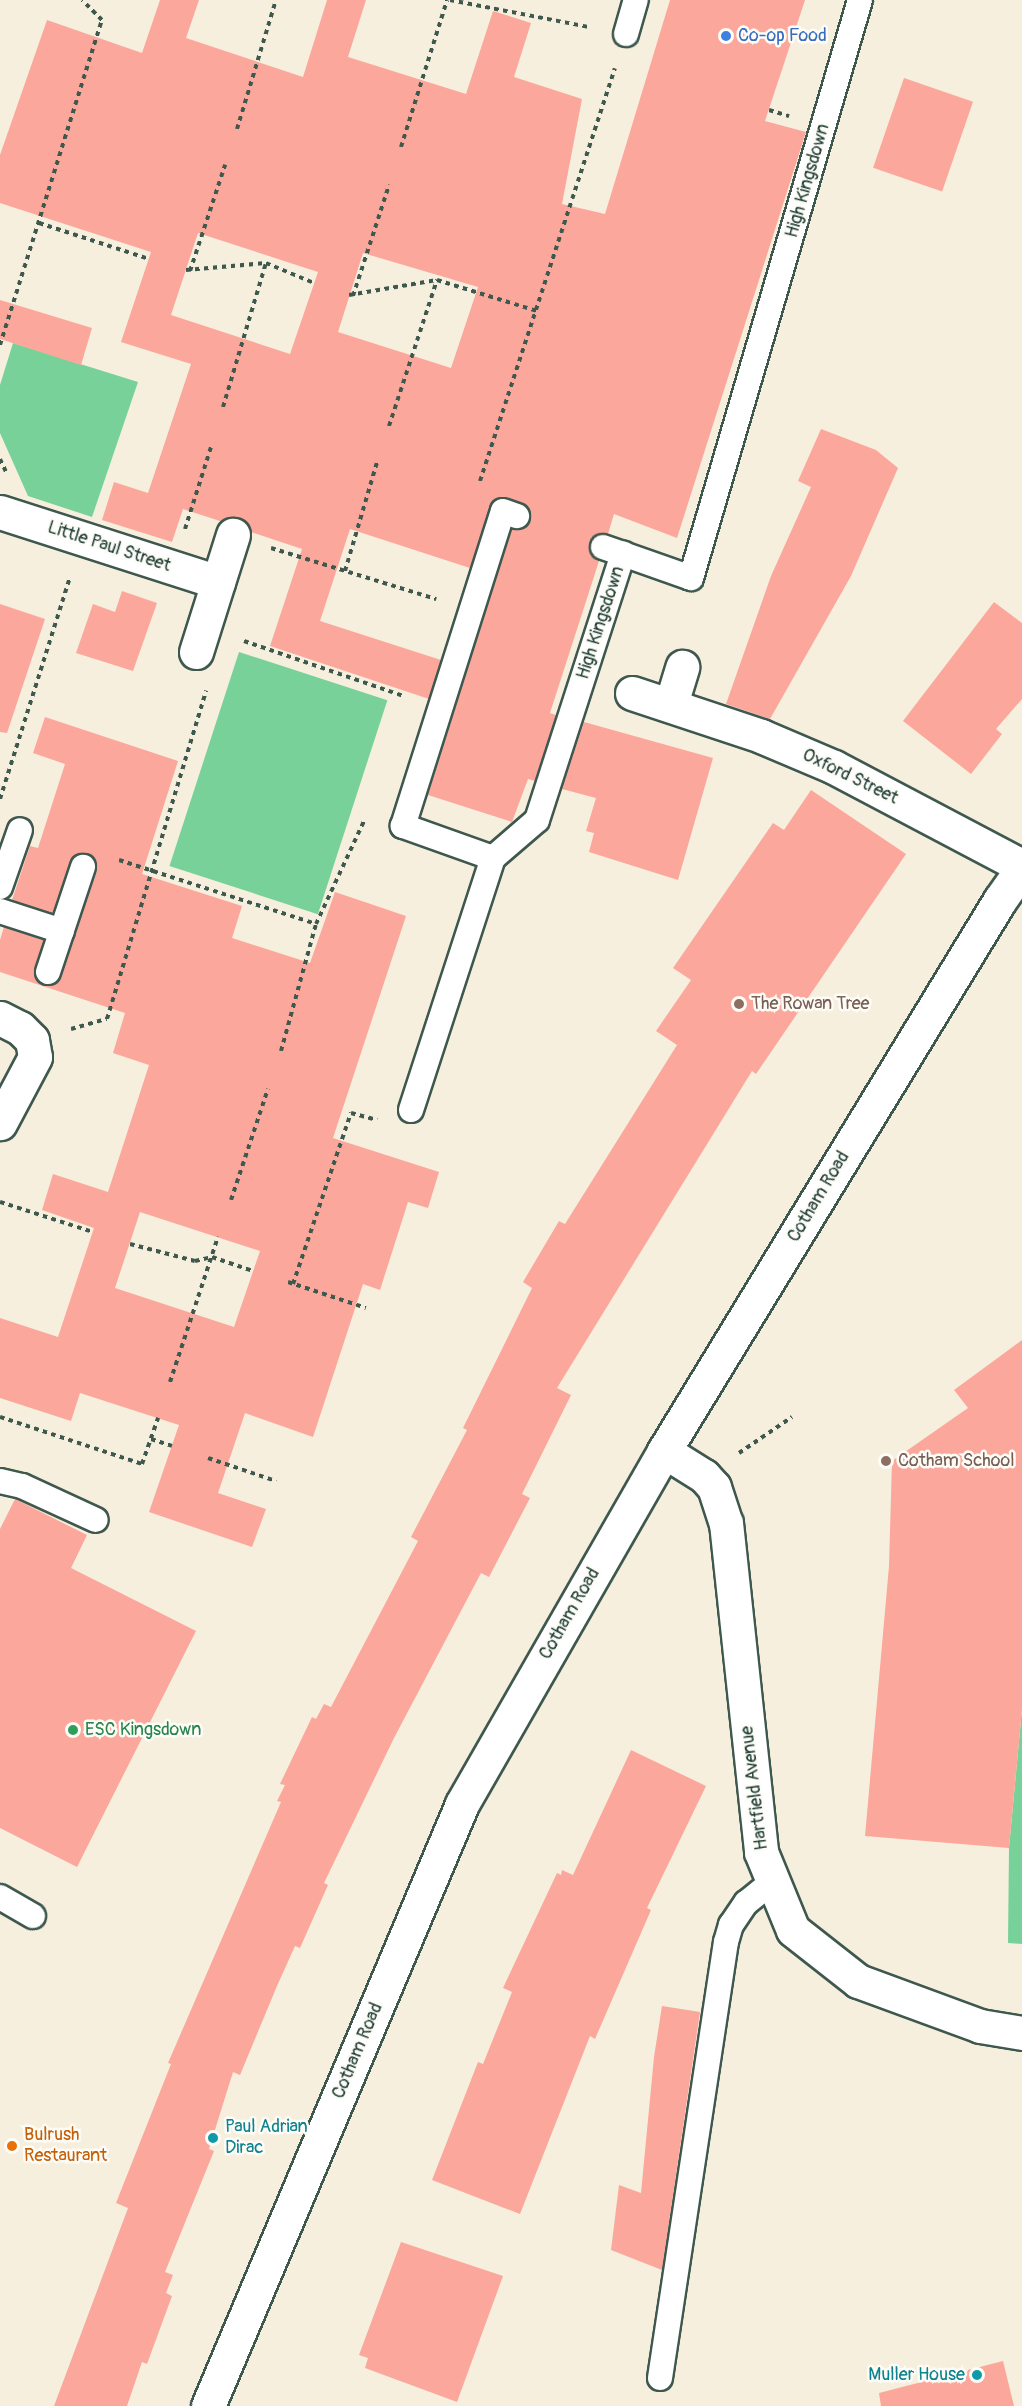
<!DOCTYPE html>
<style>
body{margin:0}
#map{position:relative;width:1022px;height:2406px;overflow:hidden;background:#f6efde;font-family:Pangolin,sans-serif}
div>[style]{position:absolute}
.green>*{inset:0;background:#77d198;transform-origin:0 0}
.building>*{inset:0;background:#fca79b;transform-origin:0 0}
.path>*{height:4px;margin-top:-2px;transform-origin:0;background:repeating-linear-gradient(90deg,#3f584e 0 4.5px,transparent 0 9px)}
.roads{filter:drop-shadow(2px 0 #3f584e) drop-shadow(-2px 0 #3f584e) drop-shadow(0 2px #3f584e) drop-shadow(0 -2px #3f584e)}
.service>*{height:24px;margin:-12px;padding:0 12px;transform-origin:12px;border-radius:12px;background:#fff}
.minor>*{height:33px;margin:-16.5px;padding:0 16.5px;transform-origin:16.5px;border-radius:16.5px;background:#fff}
.tertiary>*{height:33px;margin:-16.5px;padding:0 16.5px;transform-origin:16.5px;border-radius:16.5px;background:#fff}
.dots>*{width:16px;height:16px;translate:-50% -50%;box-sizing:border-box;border:3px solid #fdfcf7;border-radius:50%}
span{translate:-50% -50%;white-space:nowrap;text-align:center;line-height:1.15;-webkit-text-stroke:5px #fdfcf7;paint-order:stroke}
.shop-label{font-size:18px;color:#366cbe}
.left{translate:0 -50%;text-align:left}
.street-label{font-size:18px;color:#1f3d34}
.education-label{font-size:18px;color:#785e54}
.leisure-label{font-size:18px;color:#27864d}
.culture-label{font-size:18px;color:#0d838f}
.right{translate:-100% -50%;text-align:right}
.food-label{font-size:18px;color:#c56008}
</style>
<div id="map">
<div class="green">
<div style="clip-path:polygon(13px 343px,138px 382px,92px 517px,28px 496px,0 433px,0 385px)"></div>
<div style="left:239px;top:652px;width:156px;height:225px;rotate:18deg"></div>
<div style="clip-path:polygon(1022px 1709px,1022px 1944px,1008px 1943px,1009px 1848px)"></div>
</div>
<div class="building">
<div style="clip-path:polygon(evenodd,160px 0,199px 0,186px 38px,303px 77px,327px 0,366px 0,348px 57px,466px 94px,493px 11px,531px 23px,514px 77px,582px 99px,562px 204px,605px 214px,670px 0,805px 0,765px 121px,806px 132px,677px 538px,614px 514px,608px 534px,600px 533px,590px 542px,589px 550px,599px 561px,550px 713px,556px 715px,535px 781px,528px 779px,512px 822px,428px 795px,512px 529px,526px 527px,531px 520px,527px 506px,507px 497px,493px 501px,470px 568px,350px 529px,320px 621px,441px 660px,429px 699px,270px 646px,302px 549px,251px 532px,247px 523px,239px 517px,230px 517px,220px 521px,183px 509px,172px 542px,102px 520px,114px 482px,148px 493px,191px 364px,121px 342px,151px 252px,0 203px,0 155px,47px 20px,142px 53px,160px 0,198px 233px,318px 272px,290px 354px,171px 315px,198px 233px,160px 0,363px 253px,478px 287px,451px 368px,338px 332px,363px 253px)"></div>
<div style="left:904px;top:78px;width:73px;height:95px;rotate:19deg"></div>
<div style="clip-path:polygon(0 300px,92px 328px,81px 365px,0 339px)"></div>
<div style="clip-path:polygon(821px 429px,876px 450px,898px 468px,851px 576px,770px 719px,726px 704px,771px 576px,811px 487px,798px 481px)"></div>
<div style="clip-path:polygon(122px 591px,157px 603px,133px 671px,76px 653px,93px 604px,115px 612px)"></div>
<div style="clip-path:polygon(994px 602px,1022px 623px,1022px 699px,996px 729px,1002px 734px,971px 774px,903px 721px)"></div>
<div style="clip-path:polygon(0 604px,45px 619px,7px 733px,0 732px)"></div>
<div style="clip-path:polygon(evenodd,45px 717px,178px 761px,142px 874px,242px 906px,232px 938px,310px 963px,335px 892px,406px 916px,333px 1138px,439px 1172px,428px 1208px,408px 1202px,380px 1290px,363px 1284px,313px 1437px,245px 1413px,218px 1493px,266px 1509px,252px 1547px,149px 1512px,179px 1425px,80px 1393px,71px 1421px,0 1398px,0 1318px,58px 1337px,94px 1228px,42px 1210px,53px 1174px,108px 1192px,149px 1065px,113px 1053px,125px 1013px,0 972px,0 940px,4px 927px,44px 940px,34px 975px,44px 986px,58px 982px,97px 871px,94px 858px,88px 854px,80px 853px,73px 857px,53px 913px,12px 900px,30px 846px,38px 848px,65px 764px,33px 753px,45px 717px,140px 1212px,260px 1251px,234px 1327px,115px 1288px,140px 1212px)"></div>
<div style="clip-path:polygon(584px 722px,713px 758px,678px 880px,589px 852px,594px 833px,586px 831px,596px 798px,562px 789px)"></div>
<div style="clip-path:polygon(811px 790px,906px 854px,756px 1074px,752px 1071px,557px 1388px,571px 1395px,522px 1494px,530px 1498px,489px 1577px,481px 1573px,394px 1738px,324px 1883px,328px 1885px,300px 1948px,295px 1946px,277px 1986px,240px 2075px,233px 2072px,209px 2149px,214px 2151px,165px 2272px,173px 2275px,166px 2293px,172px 2296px,147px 2364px,142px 2362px,127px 2406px,54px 2406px,128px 2208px,116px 2203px,171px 2064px,168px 2063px,281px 1802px,277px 1801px,285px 1785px,280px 1784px,312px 1717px,316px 1719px,324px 1704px,331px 1707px,418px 1541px,411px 1537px,467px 1430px,463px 1428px,532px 1288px,523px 1282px,559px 1221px,565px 1224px,677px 1045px,656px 1031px,691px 980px,673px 968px,773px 823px,784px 830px)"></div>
<div style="clip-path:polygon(1022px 1340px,1022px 1709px,1009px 1848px,865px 1836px,889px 1566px,892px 1461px,968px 1408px,954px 1390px)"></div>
<div style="clip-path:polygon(15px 1499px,87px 1535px,71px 1568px,196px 1631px,77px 1867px,0 1828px,0 1529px)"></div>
<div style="clip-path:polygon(631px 1750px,706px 1786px,647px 1908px,651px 1910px,595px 2039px,590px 2036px,520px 2214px,432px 2180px,478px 2062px,483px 2064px,512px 1992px,503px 1988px,557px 1873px,561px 1875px,562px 1870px,573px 1875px)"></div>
<div style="clip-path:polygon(662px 2006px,700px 2012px,662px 2270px,611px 2250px,619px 2185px,641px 2193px,654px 2057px)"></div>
<div style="clip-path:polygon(401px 2242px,503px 2276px,457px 2402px,365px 2368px,368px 2358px,359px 2355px)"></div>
<div style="clip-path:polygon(1003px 2361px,1014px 2406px,881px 2406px,879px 2393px)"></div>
</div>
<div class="path">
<div style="left:450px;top:0;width:142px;rotate:11deg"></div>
<div style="left:769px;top:110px;width:21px;rotate:17deg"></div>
<div style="left:237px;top:129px;width:135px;rotate:-73.2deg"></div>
<div style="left:401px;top:147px;width:154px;rotate:-72.6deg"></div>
<div style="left:39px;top:223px;width:116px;rotate:18.1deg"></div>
<div style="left:186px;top:270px;width:80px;rotate:-5deg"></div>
<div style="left:266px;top:263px;width:52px;rotate:22.6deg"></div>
<div style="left:190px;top:271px;width:112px;rotate:-71.7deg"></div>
<div style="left:349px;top:295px;width:89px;rotate:-9.7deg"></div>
<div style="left:437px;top:280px;width:105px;rotate:17.2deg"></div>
<div style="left:353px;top:296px;width:117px;rotate:-72deg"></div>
<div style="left:0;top:345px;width:341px;rotate:-72.6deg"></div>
<div style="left:102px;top:20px;width:28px;rotate:-135deg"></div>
<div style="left:223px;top:407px;width:150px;rotate:-73.4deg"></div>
<div style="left:389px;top:426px;width:154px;rotate:-71.8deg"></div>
<div style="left:0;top:459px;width:14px;rotate:65deg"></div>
<div style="left:480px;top:481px;width:434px;rotate:-71.9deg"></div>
<div style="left:185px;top:529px;width:89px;rotate:-72.4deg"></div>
<div style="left:271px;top:548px;width:173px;rotate:17.2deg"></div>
<div style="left:345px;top:571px;width:114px;rotate:-73.6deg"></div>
<div style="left:244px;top:641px;width:169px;rotate:19deg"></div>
<div style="left:0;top:799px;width:233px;rotate:-72.5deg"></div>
<div style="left:119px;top:860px;width:207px;rotate:18deg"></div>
<div style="left:71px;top:1029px;width:37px;rotate:-16deg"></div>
<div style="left:107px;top:1019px;width:343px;rotate:-73.2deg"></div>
<div style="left:281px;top:1051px;width:132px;rotate:-74.6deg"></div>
<div style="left:316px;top:924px;width:114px;rotate:-65deg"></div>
<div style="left:231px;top:1200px;width:117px;rotate:-71.6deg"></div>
<div style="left:0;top:1202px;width:98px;rotate:17.9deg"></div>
<div style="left:130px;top:1244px;width:67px;rotate:14.7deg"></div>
<div style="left:195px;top:1261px;width:17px;rotate:-13deg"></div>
<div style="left:212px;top:1257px;width:43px;rotate:18.9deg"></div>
<div style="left:288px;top:1282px;width:82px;rotate:18.4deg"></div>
<div style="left:293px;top:1284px;width:181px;rotate:-71.3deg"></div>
<div style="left:351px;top:1113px;width:27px;rotate:15deg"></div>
<div style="left:170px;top:1382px;width:153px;rotate:-71.7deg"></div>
<div style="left:0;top:1417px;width:150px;rotate:18.3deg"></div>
<div style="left:142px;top:1464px;width:49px;rotate:-70.8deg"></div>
<div style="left:151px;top:1439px;width:22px;rotate:18deg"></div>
<div style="left:739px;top:1453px;width:64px;rotate:-34.2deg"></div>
<div style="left:208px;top:1458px;width:72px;rotate:18.7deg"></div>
</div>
<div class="roads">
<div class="service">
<div style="left:626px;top:34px;width:35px;rotate:-74deg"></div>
<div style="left:603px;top:547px;width:21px;rotate:19deg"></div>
<div style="left:493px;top:858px;width:96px;rotate:-160.4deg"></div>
<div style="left:403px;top:826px;width:330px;rotate:-72.4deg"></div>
<div style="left:503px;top:511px;width:15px;rotate:20deg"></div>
<div style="left:0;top:887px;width:60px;rotate:-70.7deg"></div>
<div style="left:0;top:911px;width:65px;rotate:17.9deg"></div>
<div style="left:48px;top:972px;width:111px;rotate:-71.6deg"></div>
<div style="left:411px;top:1110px;width:265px;rotate:-72deg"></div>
<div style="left:493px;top:858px;width:58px;rotate:-40.8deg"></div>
<div style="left:537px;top:820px;width:280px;rotate:-72.1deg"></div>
<div style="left:623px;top:554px;width:72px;rotate:19.4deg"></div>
<div style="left:691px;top:578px;width:602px;rotate:-73.7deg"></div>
<div style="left:0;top:1481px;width:23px;rotate:13deg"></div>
<div style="left:22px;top:1486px;width:81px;rotate:24.7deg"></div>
<div style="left:0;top:1897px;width:38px;rotate:30deg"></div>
<div style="left:660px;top:2378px;width:441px;rotate:-81.4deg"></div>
<div style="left:726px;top:1942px;width:18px;rotate:-74deg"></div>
<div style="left:731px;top:1925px;width:27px;rotate:-56deg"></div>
<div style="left:746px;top:1903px;width:35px;rotate:-39deg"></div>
</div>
<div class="minor">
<div style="left:0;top:512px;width:229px;rotate:17.8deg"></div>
<div style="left:196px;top:652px;width:123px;rotate:-72.5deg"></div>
<div style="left:632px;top:693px;width:136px;rotate:18.4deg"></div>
<div style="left:761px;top:736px;width:79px;rotate:23deg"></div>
<div style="left:834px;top:767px;width:212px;rotate:27.8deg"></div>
<div style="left:671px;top:704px;width:39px;rotate:-73deg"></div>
<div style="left:0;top:1018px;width:22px;rotate:27deg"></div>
<div style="left:20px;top:1028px;width:17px;rotate:45deg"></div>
<div style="left:32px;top:1040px;width:17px;rotate:80deg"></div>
<div style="left:35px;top:1057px;width:75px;rotate:117.9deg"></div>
<div style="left:664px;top:1451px;width:47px;rotate:32deg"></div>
<div style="left:704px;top:1476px;width:15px;rotate:48deg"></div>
<div style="left:714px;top:1487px;width:38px;rotate:72deg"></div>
<div style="left:726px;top:1523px;width:331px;rotate:83.9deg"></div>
<div style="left:761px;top:1852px;width:84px;rotate:67.7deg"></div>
<div style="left:793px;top:1930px;width:83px;rotate:38.1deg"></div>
<div style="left:858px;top:1981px;width:130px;rotate:20.2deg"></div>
<div style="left:980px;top:2026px;width:43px;rotate:9.5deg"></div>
</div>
<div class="tertiary">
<div style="left:208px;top:2406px;width:653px;rotate:-67.12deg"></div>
<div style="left:462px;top:1804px;width:407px;rotate:-60.2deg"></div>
<div style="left:664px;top:1451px;width:645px;rotate:-58.63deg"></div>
<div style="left:1000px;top:900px;width:38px;rotate:-55deg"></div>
</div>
</div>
<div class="dots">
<div style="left:726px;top:36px;background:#3f7fe0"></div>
<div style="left:739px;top:1004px;background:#8d6e63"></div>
<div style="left:886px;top:1461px;background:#8d6e63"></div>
<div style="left:73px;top:1730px;background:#2e9e5b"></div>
<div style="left:213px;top:2138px;background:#0f9aa8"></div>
<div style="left:12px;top:2146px;background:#e8710a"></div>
<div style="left:977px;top:2375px;background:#0f9aa8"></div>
</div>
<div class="shop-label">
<span class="left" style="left:738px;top:36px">Co-op Food</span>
</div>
<div class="street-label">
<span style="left:808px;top:181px;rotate:-74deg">High Kingsdown</span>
<span style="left:109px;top:547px;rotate:18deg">Little Paul Street</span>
<span style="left:601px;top:623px;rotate:-72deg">High Kingsdown</span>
<span style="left:850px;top:777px;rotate:26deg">Oxford Street</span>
<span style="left:819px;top:1197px;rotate:-59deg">Cotham Road</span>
<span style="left:570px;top:1614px;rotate:-60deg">Cotham Road</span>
<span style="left:755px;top:1788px;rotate:-97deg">Hartfield Avenue</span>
<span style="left:358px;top:2051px;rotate:-67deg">Cotham Road</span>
</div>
<div class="education-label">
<span class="left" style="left:751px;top:1004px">The Rowan Tree</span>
<span class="left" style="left:898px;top:1461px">Cotham School</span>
</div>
<div class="leisure-label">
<span class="left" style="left:85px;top:1730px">ESC Kingsdown</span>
</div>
<div class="culture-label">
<span class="left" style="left:225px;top:2138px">Paul Adrian<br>Dirac</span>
<span class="right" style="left:965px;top:2375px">Muller House</span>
</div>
<div class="food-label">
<span class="left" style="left:24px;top:2146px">Bulrush<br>Restaurant</span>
</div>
</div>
